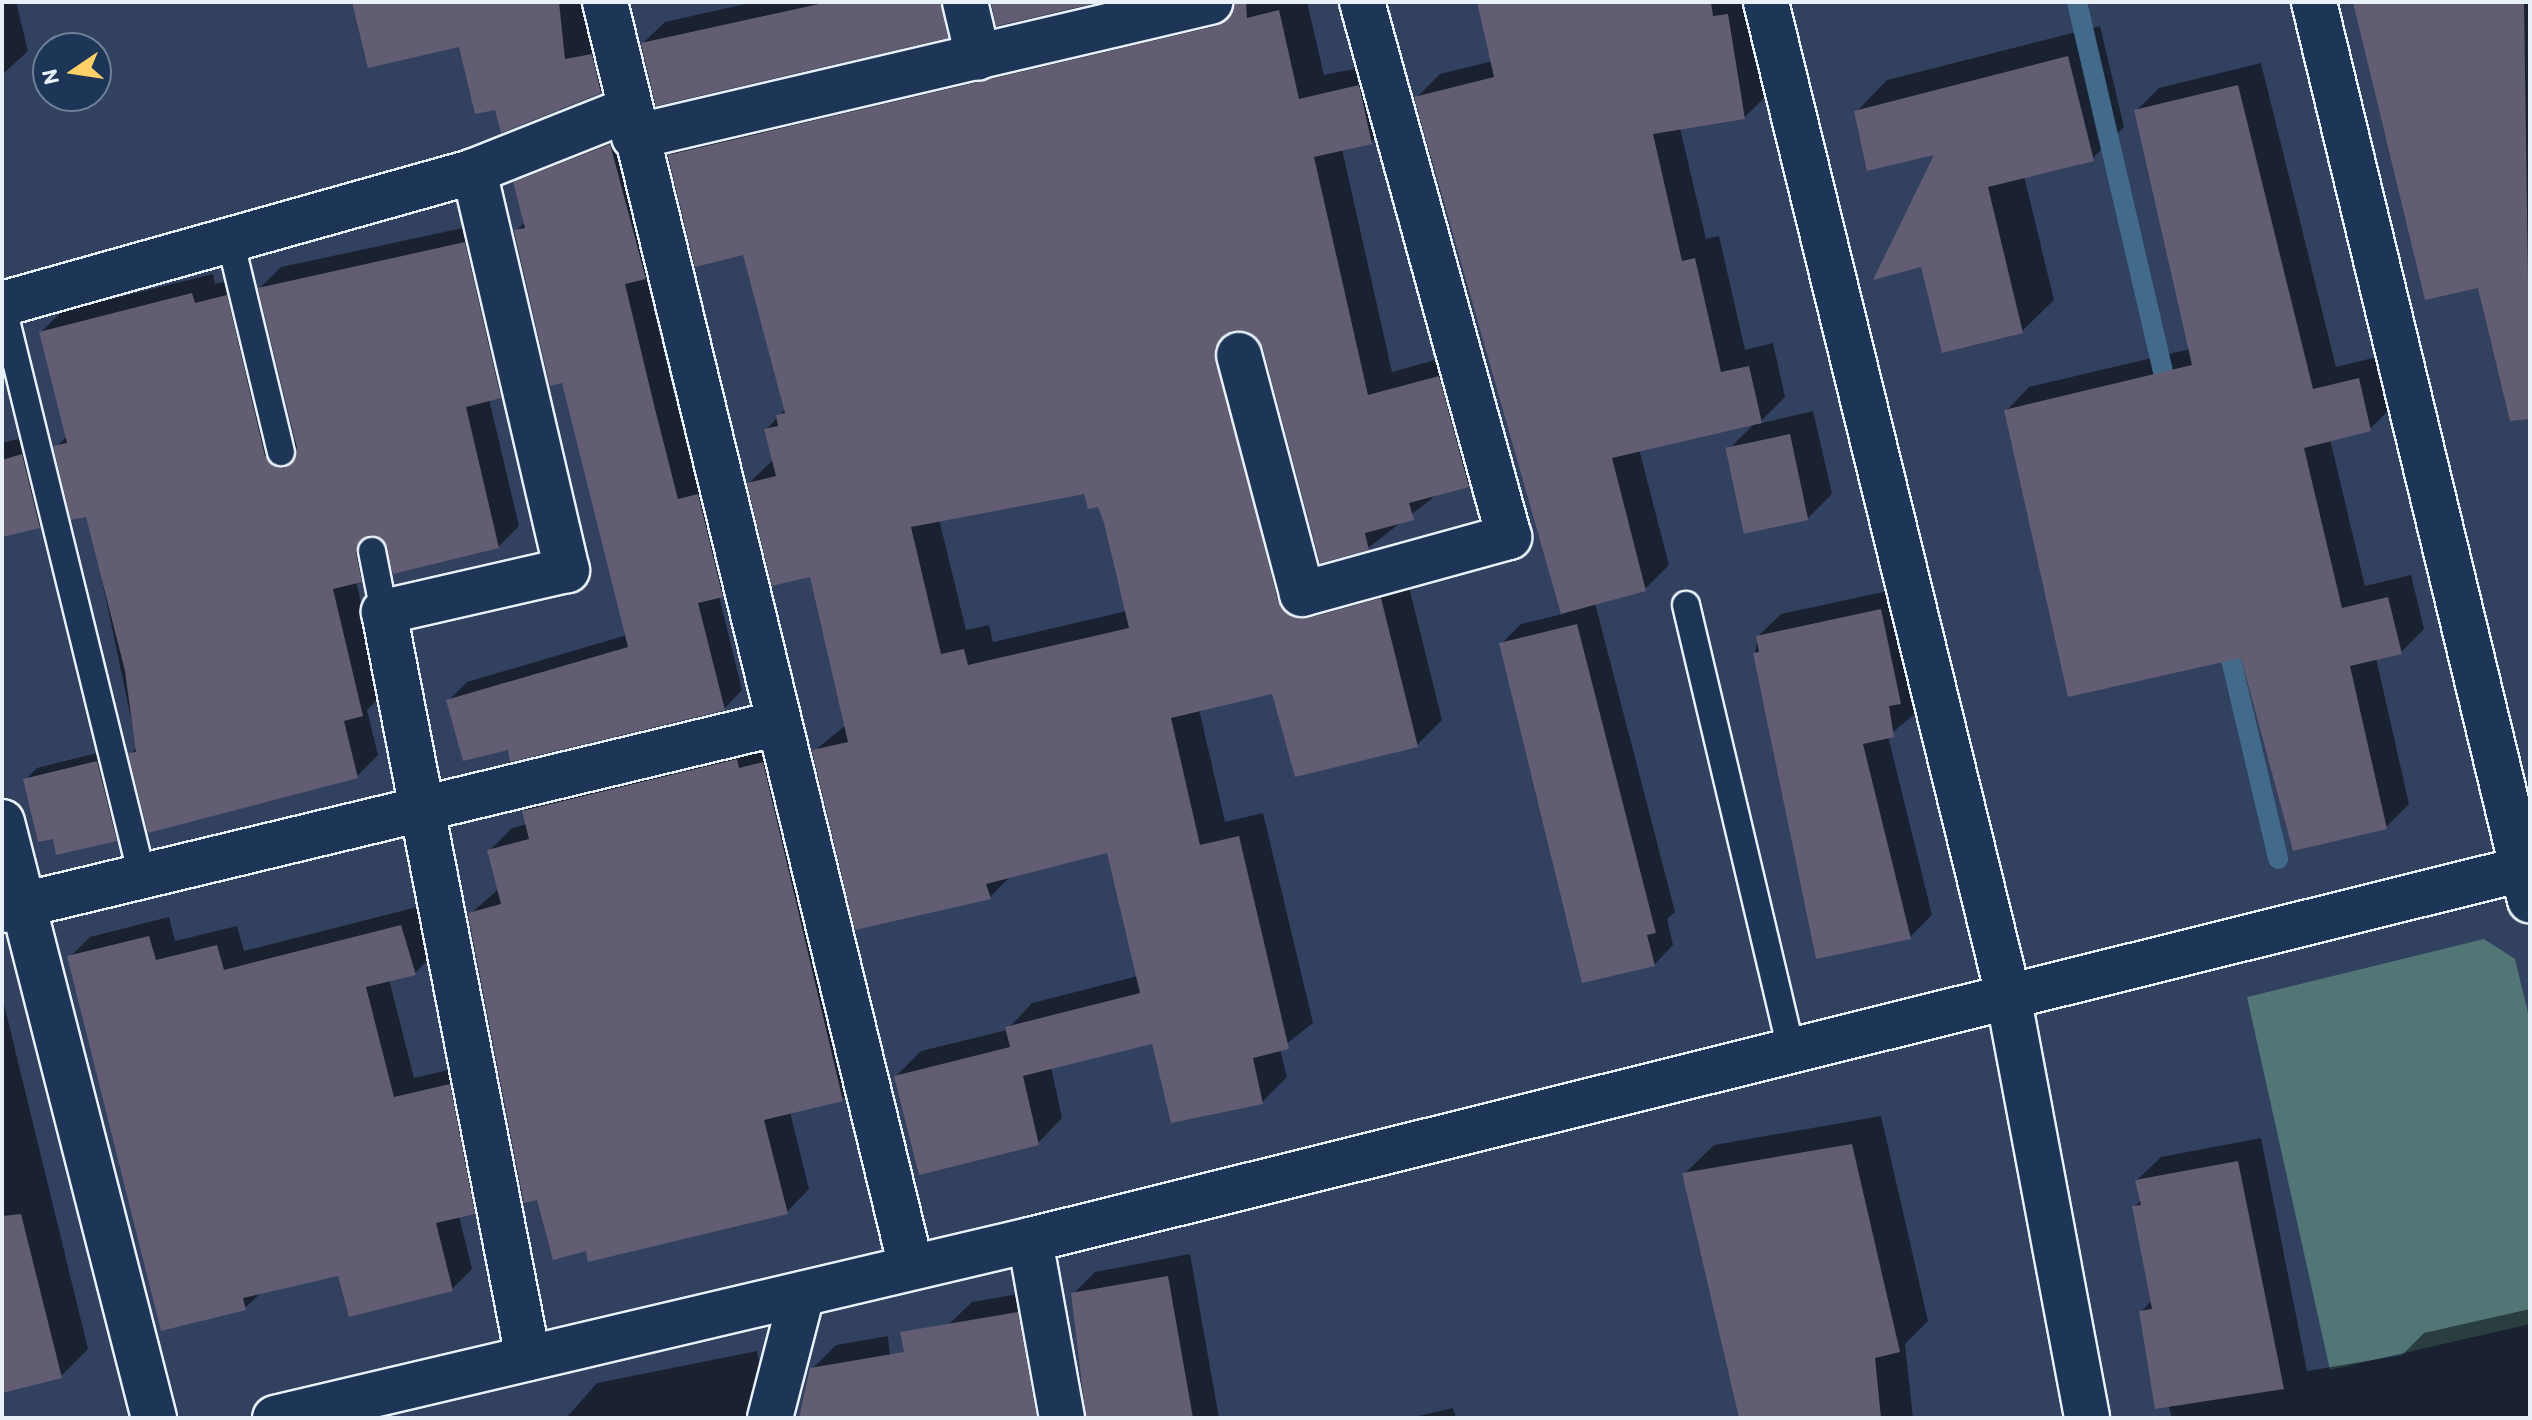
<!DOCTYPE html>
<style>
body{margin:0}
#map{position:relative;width:2532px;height:1420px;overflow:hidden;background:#32415f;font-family:Itim,sans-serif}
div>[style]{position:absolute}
.green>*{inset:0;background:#527576}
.shadow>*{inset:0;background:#0007}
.stream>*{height:20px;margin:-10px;padding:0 10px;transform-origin:10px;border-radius:10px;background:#426a8a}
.building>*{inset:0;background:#625d72;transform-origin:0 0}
.roads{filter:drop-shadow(2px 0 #e8f1f8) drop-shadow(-2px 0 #e8f1f8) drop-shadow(0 2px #e8f1f8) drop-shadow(0 -2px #e8f1f8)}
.lane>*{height:26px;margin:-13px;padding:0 13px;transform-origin:13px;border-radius:13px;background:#1d3557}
.street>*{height:44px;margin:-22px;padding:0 22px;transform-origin:22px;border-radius:22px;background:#1d3557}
.secondary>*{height:44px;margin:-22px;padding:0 22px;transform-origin:22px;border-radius:22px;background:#1d3557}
span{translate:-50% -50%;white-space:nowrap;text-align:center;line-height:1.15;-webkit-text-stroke:7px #1d3557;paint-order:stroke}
.frame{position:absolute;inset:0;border:4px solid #e8f1f8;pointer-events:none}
.north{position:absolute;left:32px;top:32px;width:80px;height:80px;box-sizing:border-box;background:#1d3557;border:2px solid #6e8097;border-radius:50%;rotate:257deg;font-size:22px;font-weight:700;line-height:32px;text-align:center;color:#e8f1f8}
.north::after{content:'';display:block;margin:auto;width:28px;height:36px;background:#ffd166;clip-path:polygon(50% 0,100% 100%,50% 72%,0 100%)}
</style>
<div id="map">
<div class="green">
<div style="clip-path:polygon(2484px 939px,2515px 959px,2530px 1021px,2530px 1324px,2330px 1370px,2247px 997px)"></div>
</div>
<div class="shadow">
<div style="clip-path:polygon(2px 2px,16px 2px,28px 51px,2px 75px)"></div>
<div style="clip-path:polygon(354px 2px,592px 2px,634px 58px,600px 92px,497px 107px,461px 45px)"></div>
<div style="clip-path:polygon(754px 2px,967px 2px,969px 14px,947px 36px,643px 43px,665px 22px)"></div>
<div style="clip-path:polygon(evenodd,1238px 2px,1307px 2px,1324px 75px,1384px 63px,1396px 117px,1371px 142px,1342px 149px,1392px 372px,1463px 352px,1493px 460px,1468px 485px,1439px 493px,1368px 548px,1265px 347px,1239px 329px,1302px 576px,1406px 575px,1442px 720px,1417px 745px,1274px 691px,1199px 709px,1225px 822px,1263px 813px,1313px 1023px,1280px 1049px,1287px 1077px,1262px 1102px,1154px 1042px,1051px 1067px,1062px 1118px,1038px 1143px,896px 1076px,921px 1051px,1007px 1030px,1032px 1003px,1138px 976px,1109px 850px,1012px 875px,990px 897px,814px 751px,846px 725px,811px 575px,749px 483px,774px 459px,766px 430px,786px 408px,744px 253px,670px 155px,695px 131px,1238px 2px,1086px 491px,1100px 505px,1127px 611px,993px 642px,989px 625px,966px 630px,939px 519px,1086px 491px)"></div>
<div style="clip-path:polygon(1479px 2px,1753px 2px,1768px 94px,1744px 118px,1680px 128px,1706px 239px,1719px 236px,1745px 350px,1773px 343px,1785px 397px,1758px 424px,1813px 411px,1832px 494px,1808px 518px,1728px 450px,1755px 423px,1639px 449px,1669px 565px,1645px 589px,1595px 603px,1675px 912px,1667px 919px,1673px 945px,1654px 965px,1501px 644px,1521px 624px,1563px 614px,1416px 98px,1440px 74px,1493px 61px)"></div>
<div style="clip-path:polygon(2355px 2px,2530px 2px,2530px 379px,2503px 385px,2479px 286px)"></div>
<div style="clip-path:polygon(2100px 26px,2124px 127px,2092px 159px,2024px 176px,2054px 300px,2022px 331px,1938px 152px,1856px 112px,1887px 80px)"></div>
<div style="clip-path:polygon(2261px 63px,2336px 367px,2381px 356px,2393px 406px,2370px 429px,2330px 439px,2365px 586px,2411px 575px,2424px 629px,2401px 652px,2376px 658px,2409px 804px,2386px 827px,2243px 655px,2006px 411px,2029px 387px,2190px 349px,2136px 111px,2159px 88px)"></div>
<div style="clip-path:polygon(629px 126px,664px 258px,646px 276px,673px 390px,696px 481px,717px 477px,741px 577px,719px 596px,742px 690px,724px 709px,448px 701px,467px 682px,627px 635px,563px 380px,516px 231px,525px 222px,516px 183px,534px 164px)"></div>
<div style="clip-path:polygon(486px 223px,521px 375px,489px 399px,519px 526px,498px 547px,379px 537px,382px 559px,356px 581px,383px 694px,367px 710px,378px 755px,357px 776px,131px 754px,137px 747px,88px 514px,56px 447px,67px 436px,41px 332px,62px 311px,213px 274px,215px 284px,247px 276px,286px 435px,297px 442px,260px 288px,281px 267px)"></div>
<div style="clip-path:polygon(46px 432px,63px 502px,39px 526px,2px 535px,2px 443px)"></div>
<div style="clip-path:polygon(1902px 588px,1916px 713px,1888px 736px,1932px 915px,1910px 937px,1755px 654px,1758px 636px,1781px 614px)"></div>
<div style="clip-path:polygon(785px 741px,865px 1077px,842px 1099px,790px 1112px,809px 1189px,787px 1212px,470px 914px,499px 889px,489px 851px,512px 828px,527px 824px,524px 811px,547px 789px)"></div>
<div style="clip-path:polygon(109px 750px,128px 827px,116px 839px,54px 836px,25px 780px,37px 768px)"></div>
<div style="clip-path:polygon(421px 906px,435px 953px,415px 973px,389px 979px,414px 1078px,469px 1065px,494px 1192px,459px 1216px,472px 1269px,452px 1289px,340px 1274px,262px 1292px,245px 1308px,70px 957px,90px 937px,169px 917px,175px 941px,237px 926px,244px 951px)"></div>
<div style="clip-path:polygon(2px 996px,88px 1349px,61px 1376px,2px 1391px)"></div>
<div style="clip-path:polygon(1881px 1116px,1928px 1321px,1905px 1344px,1913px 1418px,1790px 1418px,1684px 1174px,1714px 1145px)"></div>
<div style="clip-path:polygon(2261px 1138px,2307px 1371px,2402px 1355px,2424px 1333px,2530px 1309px,2530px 1418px,2172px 1418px,2142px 1311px,2152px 1300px,2134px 1207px,2142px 1199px,2137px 1180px,2161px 1157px)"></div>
<div style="clip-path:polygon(1190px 1254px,1219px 1418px,1087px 1418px,1073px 1294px,1095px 1272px)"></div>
<div style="clip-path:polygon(1040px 1290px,1074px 1418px,963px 1418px,949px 1324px,972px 1302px)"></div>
<div style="clip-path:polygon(888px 1336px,896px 1418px,801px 1418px,812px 1369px,836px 1345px)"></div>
<div style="clip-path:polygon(757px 1351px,764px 1387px,756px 1418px,566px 1418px,597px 1383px)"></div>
<div style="clip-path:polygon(1453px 1408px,1456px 1418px,1409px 1418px)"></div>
</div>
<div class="stream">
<div style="left:2077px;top:2px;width:405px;rotate:76.9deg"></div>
<div style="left:2225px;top:634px;width:231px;rotate:76.7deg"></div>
</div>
<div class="building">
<div style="clip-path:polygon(352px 2px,559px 2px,565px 59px,592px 54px,601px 93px,501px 133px,495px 110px,475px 114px,459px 47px,368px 68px)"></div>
<div style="clip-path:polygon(828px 2px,941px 2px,948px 38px,656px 106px,641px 43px)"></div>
<div style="clip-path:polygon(991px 2px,1100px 2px,996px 26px)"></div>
<div style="clip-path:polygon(evenodd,1234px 2px,1246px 2px,1247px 18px,1279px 10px,1299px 99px,1359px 85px,1372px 144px,1314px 157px,1368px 395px,1439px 376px,1469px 487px,1409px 503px,1414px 520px,1365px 533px,1369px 550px,1320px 563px,1263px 348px,1246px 331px,1233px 331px,1215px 348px,1278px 601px,1285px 612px,1308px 618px,1381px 598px,1418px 747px,1295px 777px,1272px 694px,1171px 718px,1200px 845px,1239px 836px,1289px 1049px,1253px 1058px,1263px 1104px,1171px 1123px,1152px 1044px,1023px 1076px,1039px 1145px,919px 1175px,894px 1076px,1010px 1047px,1005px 1027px,1140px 993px,1107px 853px,986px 884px,991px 899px,855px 930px,812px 750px,848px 742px,810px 577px,772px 586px,747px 483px,776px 476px,764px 429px,778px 426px,776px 415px,785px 413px,743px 255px,695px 267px,668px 155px,1216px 26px,1234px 2px,1084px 494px,1088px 509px,1098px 507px,1104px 523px,1129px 628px,968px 665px,964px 649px,941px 654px,911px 527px,1084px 494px)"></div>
<div style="clip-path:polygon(1477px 2px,1711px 2px,1713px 16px,1728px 14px,1745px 119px,1653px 134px,1682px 261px,1695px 258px,1721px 372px,1749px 366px,1762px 423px,1612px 458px,1646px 591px,1561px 614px,1414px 97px,1494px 77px)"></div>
<div style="clip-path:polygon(2353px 2px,2524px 2px,2530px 419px,2510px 421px,2478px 288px,2425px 300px)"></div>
<div style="clip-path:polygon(2068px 56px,2094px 161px,1988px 187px,2023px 333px,1942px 353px,1921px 267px,1873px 280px,1934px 155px,1867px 171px,1854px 111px)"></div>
<div style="clip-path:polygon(2238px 85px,2313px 389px,2359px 378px,2371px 431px,2304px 448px,2342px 608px,2388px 597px,2402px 654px,2350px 666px,2387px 829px,2293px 851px,2241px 658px,2068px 697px,2004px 410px,2192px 365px,2134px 110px)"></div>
<div style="clip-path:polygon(610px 144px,646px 279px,625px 284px,655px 409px,678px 499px,698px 494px,723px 597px,698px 603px,725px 710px,510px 762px,508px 750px,463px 761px,446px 700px,628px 647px,562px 383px,550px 386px,514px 230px,525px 228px,513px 182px)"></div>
<div style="clip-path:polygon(465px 242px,501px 398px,466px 407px,499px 548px,393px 574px,384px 541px,362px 539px,356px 553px,362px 582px,333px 589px,363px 716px,344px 721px,358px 778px,148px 833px,128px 753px,136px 752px,125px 671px,86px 517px,71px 520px,53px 446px,67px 443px,39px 332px,192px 293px,195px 303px,227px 295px,265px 456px,284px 468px,297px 448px,258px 288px)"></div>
<div style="left:1790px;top:434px;width:88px;height:66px;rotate:78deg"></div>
<div style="clip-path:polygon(22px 454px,40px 528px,2px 537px,2px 460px)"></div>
<div style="clip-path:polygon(1881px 609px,1901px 704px,1889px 706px,1894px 737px,1863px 744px,1911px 939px,1816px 959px,1753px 653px,1759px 652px,1756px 636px)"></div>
<div style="clip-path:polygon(1577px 624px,1656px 933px,1647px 935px,1655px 966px,1582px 983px,1499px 643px)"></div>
<div style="clip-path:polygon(737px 759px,739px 768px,763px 762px,843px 1101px,764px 1120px,788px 1214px,588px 1262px,586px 1251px,553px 1260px,537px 1200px,524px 1203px,468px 913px,501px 904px,487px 850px,529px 839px,522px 811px)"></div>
<div style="clip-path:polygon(97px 761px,117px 841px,56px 855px,53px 839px,38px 842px,23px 779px)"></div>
<div style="clip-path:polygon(401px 925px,416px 975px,366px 987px,394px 1097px,450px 1084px,475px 1214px,436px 1223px,453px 1291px,349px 1317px,338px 1276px,243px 1298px,246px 1310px,161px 1331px,67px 956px,149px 936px,156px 960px,217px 945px,224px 970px)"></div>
<div style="clip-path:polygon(1852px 1144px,1900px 1352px,1875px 1358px,1881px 1418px,1739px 1418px,1682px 1173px)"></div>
<div style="clip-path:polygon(2238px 1161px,2284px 1389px,2155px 1409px,2139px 1311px,2152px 1309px,2132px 1206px,2141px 1205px,2135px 1180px)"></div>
<div style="clip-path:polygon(21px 1214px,62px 1378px,2px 1393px,2px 1216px)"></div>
<div style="clip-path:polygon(1168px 1276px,1193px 1418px,1086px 1418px,1071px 1293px)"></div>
<div style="clip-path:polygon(1018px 1312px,1037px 1418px,799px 1418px,810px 1368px,904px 1352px,900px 1332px)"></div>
</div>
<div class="roads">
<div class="lane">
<div style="left:231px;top:244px;width:214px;rotate:76.5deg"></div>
<div style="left:2px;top:304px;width:589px;rotate:76.25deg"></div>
<div style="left:372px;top:551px;width:62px;rotate:78.9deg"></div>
<div style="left:1686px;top:605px;width:456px;rotate:76.7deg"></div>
</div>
<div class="street">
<div style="left:605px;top:2px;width:1301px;rotate:76.4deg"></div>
<div style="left:965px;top:2px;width:57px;rotate:76.7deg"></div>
<div style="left:1766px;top:2px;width:1022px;rotate:76.3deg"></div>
<div style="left:2008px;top:995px;width:430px;rotate:79.4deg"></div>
<div style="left:2314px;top:2px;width:924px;rotate:76.48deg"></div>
<div style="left:634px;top:137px;width:592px;rotate:-13.19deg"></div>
<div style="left:474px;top:171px;width:410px;rotate:76.9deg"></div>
<div style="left:567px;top:570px;width:188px;rotate:167.1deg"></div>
<div style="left:384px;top:612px;width:760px;rotate:79.07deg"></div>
<div style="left:2px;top:304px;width:490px;rotate:-15.7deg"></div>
<div style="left:474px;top:171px;width:165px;rotate:-21.7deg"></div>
<div style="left:1239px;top:355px;width:247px;rotate:75.2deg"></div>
<div style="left:1302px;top:594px;width:215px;rotate:-15.4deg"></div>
<div style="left:1509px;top:537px;width:555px;rotate:-105.36deg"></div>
<div style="left:2px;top:822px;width:615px;rotate:75.69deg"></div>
<div style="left:2px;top:910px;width:795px;rotate:-13.53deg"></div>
<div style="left:1030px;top:1240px;width:181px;rotate:79.8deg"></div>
<div style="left:770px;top:1418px;width:128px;rotate:-75.5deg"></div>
</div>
<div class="secondary">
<div style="left:275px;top:1418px;width:776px;rotate:-13.27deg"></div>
<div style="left:1030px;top:1240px;width:1546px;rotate:-13.96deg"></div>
</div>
</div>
<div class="frame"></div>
<div class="north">N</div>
</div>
